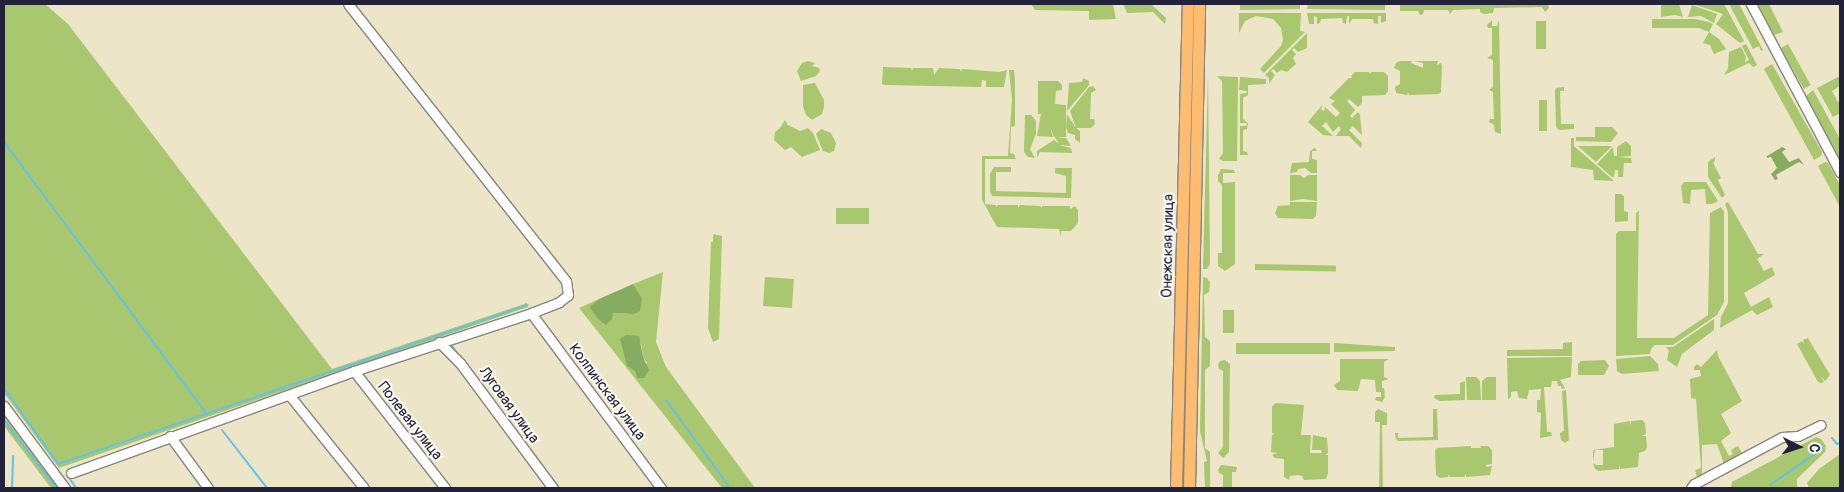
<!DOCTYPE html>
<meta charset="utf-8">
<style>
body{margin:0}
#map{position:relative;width:1844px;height:492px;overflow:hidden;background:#ede5c8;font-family:Pangolin,sans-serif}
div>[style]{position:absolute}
.green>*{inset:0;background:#a8c76f;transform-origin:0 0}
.forest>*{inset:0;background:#86ac62}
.stream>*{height:2px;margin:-1px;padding:0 1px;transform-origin:1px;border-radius:1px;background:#66c2e4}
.roads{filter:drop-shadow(1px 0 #888482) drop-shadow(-1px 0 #888482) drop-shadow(0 1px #888482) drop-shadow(0 -1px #888482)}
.minor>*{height:9px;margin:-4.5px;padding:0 4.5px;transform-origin:4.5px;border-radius:4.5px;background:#fff}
.major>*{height:11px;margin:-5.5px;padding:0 5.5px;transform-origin:5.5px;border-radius:5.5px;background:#fdbc70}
span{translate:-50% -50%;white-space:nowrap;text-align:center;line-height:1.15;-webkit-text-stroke:4px #fdfcf7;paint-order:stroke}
.street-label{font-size:15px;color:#22223b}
.frame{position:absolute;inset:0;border:5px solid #22223b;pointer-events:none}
.north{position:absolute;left:1774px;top:422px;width:50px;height:50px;-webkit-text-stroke:4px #fdfcf7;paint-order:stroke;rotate:94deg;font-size:14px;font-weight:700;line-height:20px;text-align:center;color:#22223b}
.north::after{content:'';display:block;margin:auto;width:18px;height:22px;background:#22223b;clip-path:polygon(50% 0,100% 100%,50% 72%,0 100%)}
</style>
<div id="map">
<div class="green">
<div style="clip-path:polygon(4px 4px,45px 4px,68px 24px,332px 369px,527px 303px,528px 307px,59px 468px,4px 393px)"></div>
<div style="clip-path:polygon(1031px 4px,1113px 4px,1116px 19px,1089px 20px,1089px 11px,1035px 10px)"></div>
<div style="clip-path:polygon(1123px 4px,1151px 4px,1166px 18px,1165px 24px,1153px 12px,1127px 13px)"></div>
<div style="clip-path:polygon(1240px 4px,1300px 4px,1300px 9px,1240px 10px)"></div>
<div style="clip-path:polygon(1308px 4px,1385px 4px,1385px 10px,1307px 9px)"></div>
<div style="clip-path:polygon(1400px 4px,1548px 4px,1549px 8px,1545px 12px,1542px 7px,1494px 8px,1493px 13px,1484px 14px,1480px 12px,1480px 9px,1453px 10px,1450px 14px,1448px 10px,1424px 10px,1423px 14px,1420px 15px,1418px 11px,1400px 11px)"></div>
<div style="clip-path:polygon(1663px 4px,1679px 4px,1683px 17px,1675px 15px,1661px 17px,1661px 6px)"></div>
<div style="clip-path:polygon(1693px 4px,1724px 4px,1744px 41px,1740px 43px,1716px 24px,1723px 14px)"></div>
<div style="clip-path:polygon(1729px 4px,1739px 4px,1763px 50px,1761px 51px,1759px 46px,1753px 49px)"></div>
<div style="clip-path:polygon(1758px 4px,1769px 4px,1783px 32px,1774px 35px)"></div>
<div style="clip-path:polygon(1692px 5px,1717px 14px,1714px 23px,1701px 16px,1688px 17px)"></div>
<div style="clip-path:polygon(1239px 13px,1301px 13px,1300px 31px,1305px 32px,1264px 73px,1260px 69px,1281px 46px,1283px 40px,1281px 28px,1273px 19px,1256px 16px,1245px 21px,1239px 33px)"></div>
<div style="clip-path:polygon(1307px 13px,1386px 13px,1386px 21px,1381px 23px,1381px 16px,1378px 16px,1378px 24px,1374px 23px,1373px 19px,1352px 19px,1349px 24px,1349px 16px,1347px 16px,1346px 24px,1343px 23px,1342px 18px,1321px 19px,1320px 23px,1317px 24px,1317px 17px,1314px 16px,1314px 24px,1309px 24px)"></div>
<div style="clip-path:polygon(1652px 19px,1695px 19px,1709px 22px,1713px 24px,1709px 32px,1719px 39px,1726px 49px,1714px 54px,1710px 45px,1703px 43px,1709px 32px,1699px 28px,1652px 28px)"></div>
<div style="clip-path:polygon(1492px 20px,1492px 26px,1497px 26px,1499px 20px,1501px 134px,1495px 132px,1494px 125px,1489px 122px,1490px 119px,1494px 119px,1493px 92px,1489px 90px,1493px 87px,1493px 60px,1487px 58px,1492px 55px,1492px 28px,1488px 28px,1487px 25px)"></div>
<div style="left:1536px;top:21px;width:10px;height:28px"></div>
<div style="clip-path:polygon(1307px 33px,1307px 48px,1298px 52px,1294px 48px,1292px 50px,1296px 54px,1293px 58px,1296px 64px,1287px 72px,1281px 70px,1277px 73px,1273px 69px,1271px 71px,1275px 75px,1269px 84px,1269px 78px,1265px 75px)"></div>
<div style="clip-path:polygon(1746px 44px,1757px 65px,1753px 67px,1749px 63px,1724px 75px,1728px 68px,1729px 52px,1741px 47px,1746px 57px,1745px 62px,1749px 60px,1742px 46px)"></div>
<div style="left:1788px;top:44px;width:47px;height:8px;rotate:61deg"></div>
<div style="clip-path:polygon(808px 61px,815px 63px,812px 66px,819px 68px,820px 71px,816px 76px,801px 81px,797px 71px,802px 63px)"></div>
<div style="clip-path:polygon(1400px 61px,1412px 61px,1411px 63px,1423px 68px,1423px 63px,1414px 61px,1438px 61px,1437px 65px,1441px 63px,1442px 66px,1441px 92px,1439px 94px,1409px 95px,1408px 93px,1407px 95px,1396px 93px,1395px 87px,1400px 84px,1400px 71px,1394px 68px,1396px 63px)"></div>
<div style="clip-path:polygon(1772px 64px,1822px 152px,1821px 156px,1814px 160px,1764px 69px)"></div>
<div style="clip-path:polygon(883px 67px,911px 68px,912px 71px,913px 68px,933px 68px,934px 75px,939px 68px,960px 69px,961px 72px,962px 69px,999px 72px,1007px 70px,1004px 87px,986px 87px,986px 81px,982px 80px,981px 87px,885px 85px,882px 84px)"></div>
<div style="clip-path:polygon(1009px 70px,1014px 70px,1015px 79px,1015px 126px,1011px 127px,1010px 153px,1014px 154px,1016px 159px,985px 159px,985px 204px,996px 205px,996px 207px,998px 205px,1018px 205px,1018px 208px,1020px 205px,1040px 206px,1042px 208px,1042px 206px,1070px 206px,1070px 209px,1075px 206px,1078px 210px,1078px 223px,1071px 231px,1061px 231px,1061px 237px,1059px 229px,997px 227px,982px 200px,982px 156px,1008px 156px,1012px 100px)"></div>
<div style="clip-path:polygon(1355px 72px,1369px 72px,1370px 74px,1371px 72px,1384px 72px,1388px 76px,1388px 91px,1385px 95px,1362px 96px,1362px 103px,1358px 107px,1349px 99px,1347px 101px,1355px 110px,1350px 116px,1352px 118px,1358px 112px,1360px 115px,1362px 135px,1353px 126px,1349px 130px,1362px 143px,1361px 148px,1349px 136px,1336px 136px,1341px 129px,1339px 126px,1333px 132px,1326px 122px,1322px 126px,1333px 136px,1323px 135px,1308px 122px,1323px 104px,1321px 109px,1324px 111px,1325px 107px,1336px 117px,1340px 113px,1331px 104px,1335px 101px,1329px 98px,1349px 78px,1352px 78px,1351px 76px)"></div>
<div style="clip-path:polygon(1208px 73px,1210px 264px,1207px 269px,1203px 269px)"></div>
<div style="clip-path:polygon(1217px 76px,1238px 77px,1237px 161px,1223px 161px,1219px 159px,1223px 153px,1222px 81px)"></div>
<div style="clip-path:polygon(1240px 77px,1266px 79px,1266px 84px,1248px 85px,1248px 95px,1243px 98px,1243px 119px,1248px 123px,1247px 129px,1243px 130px,1243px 151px,1247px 152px,1248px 155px,1240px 155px,1240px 126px,1246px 126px,1247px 123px,1240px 123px,1240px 94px,1246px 93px,1247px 91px,1239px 90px)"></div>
<div style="clip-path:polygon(1838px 77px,1840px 78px,1840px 86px,1832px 91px,1838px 102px,1840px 101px,1840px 113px,1833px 117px,1817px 88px)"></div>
<div style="clip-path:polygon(1083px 78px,1089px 81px,1089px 85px,1067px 111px,1069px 83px,1082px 82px)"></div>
<div style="clip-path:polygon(1038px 81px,1058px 81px,1062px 85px,1062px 90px,1056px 91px,1055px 104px,1066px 105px,1066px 137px,1054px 137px,1050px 127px,1053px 137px,1037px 136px,1041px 114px,1038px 114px)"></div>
<div style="clip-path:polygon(815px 83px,824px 100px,824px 107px,822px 114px,812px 120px,806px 115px,803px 106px,803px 85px)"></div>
<div style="clip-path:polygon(1093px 86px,1096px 90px,1091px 93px,1090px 119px,1094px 119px,1095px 124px,1091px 128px,1076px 128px,1080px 131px,1080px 143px,1075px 139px,1075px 135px,1068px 133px,1066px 127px,1067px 114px,1076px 128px,1070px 111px,1089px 87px)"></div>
<div style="clip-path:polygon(1564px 87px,1564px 91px,1560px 91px,1561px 124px,1574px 124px,1574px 129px,1559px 130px,1556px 127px,1555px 90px,1556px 88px)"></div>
<div style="clip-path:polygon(1813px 90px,1840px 139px,1840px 159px,1806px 96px)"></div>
<div style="left:1539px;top:100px;width:8px;height:31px"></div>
<div style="clip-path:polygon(1025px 115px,1031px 115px,1036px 121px,1036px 134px,1030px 149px,1035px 158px,1028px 157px,1024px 152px)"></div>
<div style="clip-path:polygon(785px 120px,788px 125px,800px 131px,808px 128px,813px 133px,820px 150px,802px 157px,791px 147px,785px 150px,774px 140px,775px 132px,780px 128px)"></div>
<div style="clip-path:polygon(1595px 127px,1612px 127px,1618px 133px,1611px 142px,1576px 141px,1576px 137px,1595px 137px)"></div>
<div style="clip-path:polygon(821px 129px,831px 133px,836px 143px,834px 151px,829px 153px,823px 151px,816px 134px)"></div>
<div style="clip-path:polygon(1055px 137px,1066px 138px,1071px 146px,1059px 145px,1071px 148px,1072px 153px,1040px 152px,1037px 158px,1037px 151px,1054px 140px,1059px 144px)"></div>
<div style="clip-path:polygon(1571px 138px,1574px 138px,1574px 146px,1614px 181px,1594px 180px,1593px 170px,1571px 167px)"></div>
<div style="clip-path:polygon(1626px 141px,1631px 146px,1631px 156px,1618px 157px,1631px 158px,1632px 163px,1624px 163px,1623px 177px,1618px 177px,1618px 170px,1615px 170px,1614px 177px,1612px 177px,1597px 164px,1613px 147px,1614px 156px,1617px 156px,1617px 147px)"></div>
<div style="clip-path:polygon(1578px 146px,1612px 146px,1596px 162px)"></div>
<div style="clip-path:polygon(1315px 148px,1317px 151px,1312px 151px,1312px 159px,1317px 160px,1317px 173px,1311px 173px,1305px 168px,1298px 169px,1297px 172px,1290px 173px,1292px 163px,1309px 162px,1310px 151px)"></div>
<div style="clip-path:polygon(1715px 157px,1715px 161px,1713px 163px,1721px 178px,1718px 180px,1725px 195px,1722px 198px,1708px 177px,1708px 162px)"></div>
<div style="clip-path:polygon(1825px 162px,1828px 163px,1840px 185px,1840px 207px,1818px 166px)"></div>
<div style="clip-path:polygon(994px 167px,1011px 167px,1011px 172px,996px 172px,996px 191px,1066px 193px,1066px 176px,1055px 173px,1055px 168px,1072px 168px,1071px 198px,992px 196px,990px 192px,990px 174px)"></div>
<div style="clip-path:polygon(1221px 169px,1234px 170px,1235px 173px,1223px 173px,1223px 183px,1235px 182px,1235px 264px,1225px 271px,1218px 266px,1218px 253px,1222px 253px,1222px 185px,1218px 181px,1218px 175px)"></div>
<div style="clip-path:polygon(1290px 175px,1300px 175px,1304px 178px,1308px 175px,1317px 175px,1317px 201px,1303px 199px,1290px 201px)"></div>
<div style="clip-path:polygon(1684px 182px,1706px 182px,1718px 201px,1712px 204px,1706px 204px,1705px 189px,1691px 190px,1690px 204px,1683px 203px,1681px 186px)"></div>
<div style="clip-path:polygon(1615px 194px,1621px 194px,1624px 196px,1624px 211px,1628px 212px,1628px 221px,1615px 222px)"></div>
<div style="clip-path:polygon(1290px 202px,1317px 202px,1316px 216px,1313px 219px,1278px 218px,1275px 213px,1278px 206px,1290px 205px)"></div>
<div style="clip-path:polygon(1728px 202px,1758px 254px,1764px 254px,1757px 259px,1764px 271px,1772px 267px,1775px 275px,1744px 293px,1751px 307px,1769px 297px,1773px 307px,1757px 315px,1752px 310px,1720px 328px,1721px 317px,1728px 303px,1728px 212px,1725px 204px)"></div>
<div style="clip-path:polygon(1721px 207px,1724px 212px,1724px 302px,1717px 315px,1673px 345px,1655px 345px,1651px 349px,1650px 354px,1616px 356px,1616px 234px,1619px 231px,1636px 231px,1636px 213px,1639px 211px,1637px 338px,1674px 338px,1708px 315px,1710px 213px)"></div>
<div style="left:836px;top:208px;width:33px;height:16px"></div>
<div style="clip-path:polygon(713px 234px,722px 236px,719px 339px,713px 342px,708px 328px,711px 242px,713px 242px)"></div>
<div style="left:1255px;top:264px;width:81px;height:6px;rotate:1deg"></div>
<div style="clip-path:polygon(evenodd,663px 272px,656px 342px,666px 367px,755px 488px,722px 488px,579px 308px,599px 299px,589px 307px,598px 319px,613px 313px,634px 314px,642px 298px,633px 284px,663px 272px,641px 343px,643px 357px,647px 363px,637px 377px,636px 371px,627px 366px,641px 343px)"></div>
<div style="left:765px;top:277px;width:29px;height:29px;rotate:4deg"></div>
<div style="clip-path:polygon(1203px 277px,1207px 278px,1210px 282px,1209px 292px,1204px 295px,1205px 337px,1210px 341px,1210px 366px,1205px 370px,1205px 448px,1210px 452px,1210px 488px,1205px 488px,1204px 462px,1207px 461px,1200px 431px)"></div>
<div style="left:1223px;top:310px;width:11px;height:23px"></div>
<div style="clip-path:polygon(1714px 319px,1714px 330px,1682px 354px,1677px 367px,1667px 360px,1669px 351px,1666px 347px,1673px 347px)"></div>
<div style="clip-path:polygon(1808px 338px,1830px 375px,1825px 381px,1821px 376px,1824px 382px,1821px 383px,1818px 382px,1797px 344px,1802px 341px,1804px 344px,1803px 340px)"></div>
<div style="clip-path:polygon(1572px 342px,1572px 356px,1507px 356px,1507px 350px,1563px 349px,1563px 343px)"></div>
<div style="left:1236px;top:343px;width:94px;height:11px"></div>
<div style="clip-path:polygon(1334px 343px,1395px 347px,1395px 351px,1334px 352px)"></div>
<div style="clip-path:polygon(1717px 350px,1718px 356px,1742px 401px,1721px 414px,1731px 433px,1721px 441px,1729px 456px,1733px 454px,1731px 450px,1738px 446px,1742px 453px,1724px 464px,1717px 444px,1702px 445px,1702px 475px,1697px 477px,1695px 470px,1701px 468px,1696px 399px,1691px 398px,1690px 379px,1701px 376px,1700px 370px,1694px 370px,1694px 367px,1697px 364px,1701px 367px)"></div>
<div style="clip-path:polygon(1650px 356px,1658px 364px,1659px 371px,1622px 374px,1617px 371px,1616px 359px)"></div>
<div style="clip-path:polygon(1572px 357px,1571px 377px,1560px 380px,1565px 388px,1562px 389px,1561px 386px,1558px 386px,1557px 381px,1552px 381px,1551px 387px,1544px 387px,1547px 432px,1551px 432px,1552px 436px,1540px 438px,1541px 413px,1537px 412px,1537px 400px,1540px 400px,1541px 389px,1529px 390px,1527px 399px,1519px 398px,1517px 391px,1511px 392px,1511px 397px,1508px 399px,1507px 358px)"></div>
<div style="clip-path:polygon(1340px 359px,1389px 359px,1384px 362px,1384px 377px,1389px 379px,1382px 381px,1382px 388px,1384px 388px,1385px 397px,1382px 402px,1375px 400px,1376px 397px,1381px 397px,1381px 392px,1376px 392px,1375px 380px,1361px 379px,1358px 391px,1337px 390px,1334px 385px,1340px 381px)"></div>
<div style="clip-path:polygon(1225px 360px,1230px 364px,1229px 452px,1223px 458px,1218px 453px,1223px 447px,1223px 371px,1219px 369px,1218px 365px,1220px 361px)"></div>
<div style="clip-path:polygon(1605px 360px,1609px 366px,1604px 375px,1578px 375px,1578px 364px,1581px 361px)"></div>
<div style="clip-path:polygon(1466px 377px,1476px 377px,1480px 381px,1481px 400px,1467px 400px)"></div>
<div style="clip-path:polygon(1487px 377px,1496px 377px,1496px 400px,1482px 400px,1482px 381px)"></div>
<div style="clip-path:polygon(1465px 381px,1465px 400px,1440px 401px,1434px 398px,1435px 395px,1460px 394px,1460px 383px)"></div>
<div style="clip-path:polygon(1566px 390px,1569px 440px,1565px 443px,1561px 440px,1560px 433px,1564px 431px,1562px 391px)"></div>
<div style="clip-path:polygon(1276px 403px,1304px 405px,1301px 435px,1311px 435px,1310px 453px,1322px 453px,1321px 450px,1312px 450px,1313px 435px,1327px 438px,1328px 453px,1325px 455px,1328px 455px,1328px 473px,1326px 479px,1304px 480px,1302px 476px,1298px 475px,1290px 476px,1289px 480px,1284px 477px,1284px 459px,1275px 458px,1272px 455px,1277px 453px,1271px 452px,1272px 435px,1275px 434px,1272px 433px,1272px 406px)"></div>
<div style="clip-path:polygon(1378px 409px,1387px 413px,1387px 425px,1382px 425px,1383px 488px,1379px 488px,1380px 422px,1375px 422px,1375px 412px)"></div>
<div style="clip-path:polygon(1433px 409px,1437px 409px,1438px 440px,1398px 441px,1396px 439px,1395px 433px,1398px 433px,1398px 438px,1433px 437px)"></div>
<div style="clip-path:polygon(4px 413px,60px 488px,51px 488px,4px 426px)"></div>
<div style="clip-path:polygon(1642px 420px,1645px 423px,1646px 434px,1641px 436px,1646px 436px,1647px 447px,1645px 451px,1639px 453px,1638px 467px,1620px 469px,1619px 464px,1619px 469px,1599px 471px,1595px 469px,1593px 463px,1596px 465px,1603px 465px,1603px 450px,1595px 450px,1593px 462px,1593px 450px,1614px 447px,1614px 424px,1630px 421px,1631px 426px,1631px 421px)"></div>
<div style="clip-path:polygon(1816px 437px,1821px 439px,1826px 446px,1825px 452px,1801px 475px,1797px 479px,1797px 488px,1731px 488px,1732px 482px)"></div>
<div style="clip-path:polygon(1471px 446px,1471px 448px,1481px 448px,1480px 446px,1488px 446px,1492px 450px,1492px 464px,1486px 465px,1486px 467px,1492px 466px,1490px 475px,1466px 477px,1466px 474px,1464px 477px,1450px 477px,1449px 474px,1448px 477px,1440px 478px,1436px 475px,1435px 451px,1437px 448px)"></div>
<div style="clip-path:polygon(1840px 454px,1840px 488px,1809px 488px,1807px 483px,1819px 469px)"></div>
<div style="clip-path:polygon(1221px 465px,1237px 467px,1236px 472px,1232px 472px,1232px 488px,1223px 488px,1223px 475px,1219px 473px,1218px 470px)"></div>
</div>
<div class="forest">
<div style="clip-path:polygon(1782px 147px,1786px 149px,1782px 152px,1789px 162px,1799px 158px,1804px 165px,1799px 162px,1776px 175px,1778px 179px,1775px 180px,1771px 174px,1777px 168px,1771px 157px,1767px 158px,1767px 156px)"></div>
<div style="clip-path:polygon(633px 284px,642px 298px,640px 311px,634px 314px,613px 313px,612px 319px,606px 325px,598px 319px,589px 307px,599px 299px)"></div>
<div style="clip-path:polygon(626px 335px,639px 336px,643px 357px,649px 370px,644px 378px,637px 378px,635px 371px,627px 366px,620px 339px)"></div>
</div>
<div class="stream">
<div style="left:4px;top:142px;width:339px;rotate:53.3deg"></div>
<div style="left:452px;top:346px;width:15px;rotate:53deg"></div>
<div style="left:4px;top:388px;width:93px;rotate:54.6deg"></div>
<div style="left:58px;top:464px;width:496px;rotate:-18.7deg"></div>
<div style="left:666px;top:400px;width:109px;rotate:54deg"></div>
<div style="left:4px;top:420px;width:86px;rotate:52.6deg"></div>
<div style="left:511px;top:424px;width:80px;rotate:53.1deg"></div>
<div style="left:222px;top:430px;width:73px;rotate:52.2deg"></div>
<div style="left:1832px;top:438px;width:8px;rotate:50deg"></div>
<div style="left:1837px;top:444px;width:3px;rotate:-18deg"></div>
<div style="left:70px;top:479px;width:11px;rotate:56deg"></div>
<div style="left:1770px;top:485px;width:63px;rotate:-34.7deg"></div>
<div style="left:1822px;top:449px;width:4px;rotate:-90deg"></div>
<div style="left:12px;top:488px;width:32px;rotate:-88deg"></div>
</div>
<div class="roads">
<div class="minor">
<div style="left:1751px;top:4px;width:190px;rotate:62.1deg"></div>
<div style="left:531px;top:313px;width:218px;rotate:53.4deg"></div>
<div style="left:439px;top:342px;width:30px;rotate:45deg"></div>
<div style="left:460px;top:363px;width:156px;rotate:53.4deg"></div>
<div style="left:354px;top:371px;width:148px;rotate:52.1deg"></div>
<div style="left:290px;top:396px;width:118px;rotate:51.2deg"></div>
<div style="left:4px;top:406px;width:102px;rotate:53.4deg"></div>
<div style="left:170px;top:436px;width:64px;rotate:53.8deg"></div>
<div style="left:71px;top:473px;width:301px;rotate:-19.8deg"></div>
<div style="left:354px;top:371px;width:186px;rotate:-18.1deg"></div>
<div style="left:531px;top:313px;width:30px;rotate:-21deg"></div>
<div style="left:559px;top:302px;width:11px;rotate:-38deg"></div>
<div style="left:568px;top:295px;width:14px;rotate:-98deg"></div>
<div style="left:566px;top:281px;width:352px;rotate:-128.2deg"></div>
<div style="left:1691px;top:488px;width:5px;rotate:-53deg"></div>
<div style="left:1694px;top:484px;width:100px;rotate:-28.1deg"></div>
<div style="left:1782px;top:437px;width:16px;rotate:-4deg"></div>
<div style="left:1798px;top:436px;width:25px;rotate:-26deg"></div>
</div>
<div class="major">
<div style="left:1176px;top:488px;width:484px;rotate:-88.6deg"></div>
<div style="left:1189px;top:488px;width:484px;rotate:-88.8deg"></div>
</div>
</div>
<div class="street-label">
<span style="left:1168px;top:246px;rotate:-89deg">Онежская улица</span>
<span style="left:607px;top:392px;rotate:53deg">Колпинская улица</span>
<span style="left:509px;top:405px;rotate:54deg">Луговая улица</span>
<span style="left:410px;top:421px;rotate:52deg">Полевая улица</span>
</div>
<div class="frame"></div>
<div class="north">С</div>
</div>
